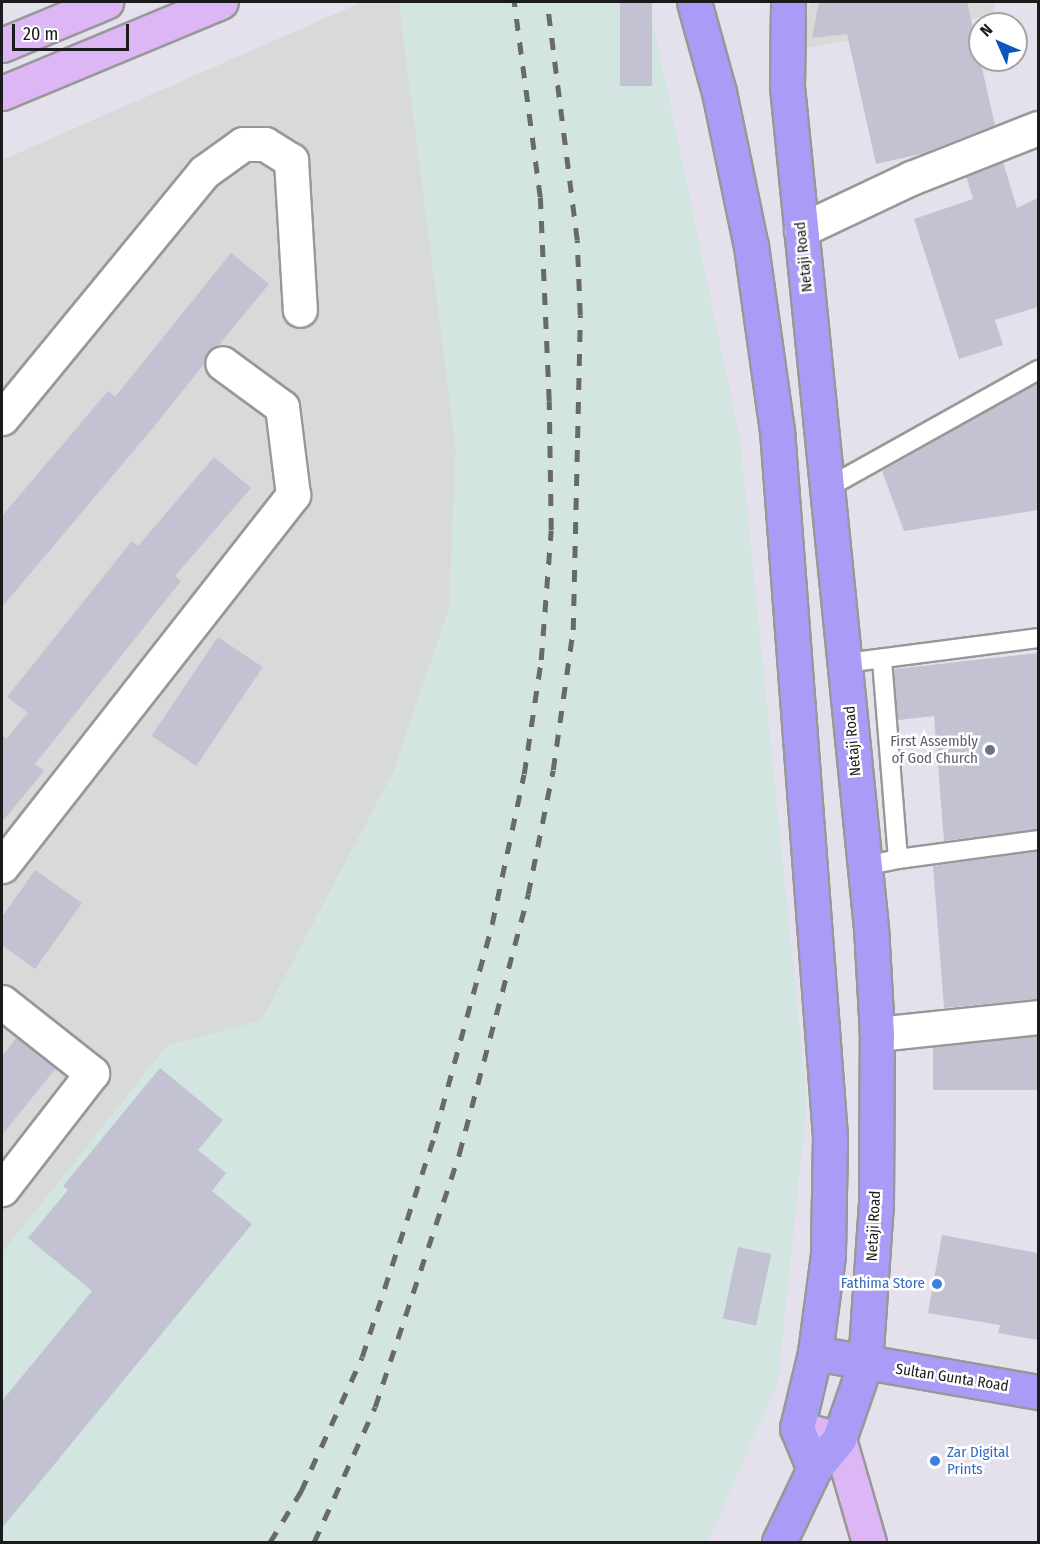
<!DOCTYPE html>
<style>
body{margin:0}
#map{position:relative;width:1040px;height:1544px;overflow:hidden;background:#e4e1ec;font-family:"Fira Sans Condensed",sans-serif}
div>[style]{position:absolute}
.residential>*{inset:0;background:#d8d9d9}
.industrial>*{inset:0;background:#d3e5e1}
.building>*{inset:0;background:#c2c2d2;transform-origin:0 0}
.roads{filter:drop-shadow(2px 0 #989898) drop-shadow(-2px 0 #989898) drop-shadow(0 2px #989898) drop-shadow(0 -2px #989898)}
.lane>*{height:18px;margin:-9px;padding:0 9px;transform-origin:9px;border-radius:9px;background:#fff}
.street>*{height:33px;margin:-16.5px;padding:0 16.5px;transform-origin:16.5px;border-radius:16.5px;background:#fff}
.secondary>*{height:33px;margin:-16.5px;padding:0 16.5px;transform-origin:16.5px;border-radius:16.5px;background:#ddb6f5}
.primary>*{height:33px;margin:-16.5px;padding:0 16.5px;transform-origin:16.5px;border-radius:16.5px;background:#a89cf7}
.rail>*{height:4.5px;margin-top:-2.25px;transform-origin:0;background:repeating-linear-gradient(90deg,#696969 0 12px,transparent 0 24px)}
.dots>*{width:16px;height:16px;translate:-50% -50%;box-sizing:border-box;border:3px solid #fff;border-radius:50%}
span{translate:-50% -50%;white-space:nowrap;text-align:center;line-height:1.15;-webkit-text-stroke:5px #fff;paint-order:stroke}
.street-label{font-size:15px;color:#1b1b1b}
.worship-label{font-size:15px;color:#5b616d}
.right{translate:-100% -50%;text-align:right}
.shop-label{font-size:15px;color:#366cbe}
.left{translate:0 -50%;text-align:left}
.frame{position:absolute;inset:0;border:3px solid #1b1b1b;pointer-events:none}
.north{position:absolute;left:968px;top:12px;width:60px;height:60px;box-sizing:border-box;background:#fff;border:2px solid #a4a4a4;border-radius:50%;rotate:315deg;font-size:16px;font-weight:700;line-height:24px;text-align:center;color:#1b1b1b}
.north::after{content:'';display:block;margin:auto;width:21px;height:27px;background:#0a57bc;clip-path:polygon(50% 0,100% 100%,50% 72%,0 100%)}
.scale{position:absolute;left:12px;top:24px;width:117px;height:27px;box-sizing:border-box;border:3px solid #1b1b1b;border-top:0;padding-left:8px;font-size:18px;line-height:21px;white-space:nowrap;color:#1b1b1b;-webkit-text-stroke:4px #fff;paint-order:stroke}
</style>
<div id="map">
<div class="residential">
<div style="clip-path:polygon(362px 2px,399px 2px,456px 449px,449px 609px,394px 771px,262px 1020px,167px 1046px,2px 1253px,2px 160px)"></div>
<div style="clip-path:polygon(810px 2px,995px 2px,993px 15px,800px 49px)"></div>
</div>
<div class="industrial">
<div style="clip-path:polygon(399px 2px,649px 2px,740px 439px,807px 1101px,778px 1382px,708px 1542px,2px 1542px,2px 1253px,167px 1046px,262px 1020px,394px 771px,449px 609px,456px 449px)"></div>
</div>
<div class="building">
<div style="left:620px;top:2px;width:32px;height:84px"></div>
<div style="clip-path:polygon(819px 2px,967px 2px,995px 125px,921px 154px,876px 164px,847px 34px,812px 38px)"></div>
<div style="clip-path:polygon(1003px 162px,1017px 208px,1038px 198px,1038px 307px,995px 320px,1003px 345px,959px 359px,914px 219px,973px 199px,966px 176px)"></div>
<div style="clip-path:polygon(231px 253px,269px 284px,219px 345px,207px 351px,204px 364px,152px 429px,2px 607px,2px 516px,108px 391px,115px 397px)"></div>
<div style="clip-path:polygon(1038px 383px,1038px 510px,904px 531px,882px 471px)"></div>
<div style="clip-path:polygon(214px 457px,251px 488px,175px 576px,181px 581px,35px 764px,44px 771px,2px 822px,2px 735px,6px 739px,28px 713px,7px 697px,132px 541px,138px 546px)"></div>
<div style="left:218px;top:637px;width:54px;height:119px;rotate:34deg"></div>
<div style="clip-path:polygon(1038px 653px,1038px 829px,944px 841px,934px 716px,898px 720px,894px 669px)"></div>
<div style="clip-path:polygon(1038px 851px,1038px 999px,944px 1008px,933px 866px)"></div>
<div style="clip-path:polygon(35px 870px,82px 903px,35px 969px,2px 945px,2px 917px)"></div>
<div style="left:1038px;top:1036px;width:54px;height:105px;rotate:90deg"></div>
<div style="clip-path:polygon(17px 1037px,56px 1068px,2px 1135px,2px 1056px)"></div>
<div style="clip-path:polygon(160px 1068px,223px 1120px,198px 1150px,226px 1173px,212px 1191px,252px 1224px,2px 1528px,2px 1401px,92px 1291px,28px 1238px,68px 1190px,63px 1186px)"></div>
<div style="clip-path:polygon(942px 1235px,1038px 1253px,1038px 1340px,998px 1333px,1000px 1325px,928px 1313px)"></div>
<div style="left:738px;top:1247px;width:34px;height:73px;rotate:12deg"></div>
</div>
<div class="roads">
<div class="lane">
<div style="left:827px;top:488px;width:242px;rotate:-29.2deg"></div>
<div style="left:846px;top:663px;width:194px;rotate:-7.4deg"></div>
<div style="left:898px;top:859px;width:141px;rotate:-7.7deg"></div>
<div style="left:865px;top:866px;width:34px;rotate:-12deg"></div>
<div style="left:898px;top:859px;width:201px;rotate:-94.6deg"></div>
</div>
<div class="street">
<div style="left:801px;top:230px;width:122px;rotate:-25.3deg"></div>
<div style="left:911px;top:178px;width:136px;rotate:-21.5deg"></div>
<div style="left:2px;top:418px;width:318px;rotate:-50.6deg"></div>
<div style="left:204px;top:172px;width:48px;rotate:-35.7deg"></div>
<div style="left:243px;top:144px;width:22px"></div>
<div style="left:265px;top:144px;width:31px;rotate:32deg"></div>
<div style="left:291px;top:160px;width:150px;rotate:86.6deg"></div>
<div style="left:2px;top:866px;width:472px;rotate:-51.9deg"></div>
<div style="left:293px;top:495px;width:89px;rotate:-97.1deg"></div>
<div style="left:282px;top:407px;width:74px;rotate:-143.7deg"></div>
<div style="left:2px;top:1002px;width:115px;rotate:38.3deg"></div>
<div style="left:92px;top:1073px;width:147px;rotate:127.8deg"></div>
<div style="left:877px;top:1034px;width:162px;rotate:-6deg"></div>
</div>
<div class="secondary">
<div style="left:2px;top:45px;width:113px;rotate:-22.5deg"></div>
<div style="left:2px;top:93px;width:237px;rotate:-22.6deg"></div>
<div style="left:797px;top:1428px;width:43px;rotate:14.7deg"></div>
<div style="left:839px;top:1439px;width:107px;rotate:73.8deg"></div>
</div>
<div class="primary">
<div style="left:694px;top:2px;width:93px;rotate:74.5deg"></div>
<div style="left:719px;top:92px;width:157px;rotate:78.3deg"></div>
<div style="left:751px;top:246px;width:186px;rotate:82deg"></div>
<div style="left:777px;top:430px;width:709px;rotate:85.71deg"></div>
<div style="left:830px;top:1137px;width:118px;rotate:91deg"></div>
<div style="left:828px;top:1255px;width:99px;rotate:97.6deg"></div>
<div style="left:815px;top:1353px;width:77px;rotate:103.5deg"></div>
<div style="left:797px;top:1428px;width:44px;rotate:67.5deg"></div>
<div style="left:815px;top:1353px;width:226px;rotate:9.9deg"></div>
<div style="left:779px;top:1542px;width:81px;rotate:-64.4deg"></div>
<div style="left:814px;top:1469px;width:39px;rotate:-50deg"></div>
<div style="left:839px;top:1439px;width:79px;rotate:-70.9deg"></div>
<div style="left:865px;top:1364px;width:160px;rotate:-86.1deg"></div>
<div style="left:876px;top:1204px;width:170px;rotate:-89.7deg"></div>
<div style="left:877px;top:1034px;width:106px;rotate:-93.2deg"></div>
<div style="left:871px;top:928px;width:845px;rotate:-95.7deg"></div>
<div style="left:787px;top:87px;width:85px;rotate:-89.3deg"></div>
</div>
</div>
<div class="rail">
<div style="left:270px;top:1542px;width:60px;rotate:-58.7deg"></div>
<div style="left:301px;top:1491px;width:147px;rotate:-65.5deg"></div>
<div style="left:362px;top:1357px;width:236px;rotate:-71.9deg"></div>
<div style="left:435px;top:1133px;width:217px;rotate:-74.7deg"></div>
<div style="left:492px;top:924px;width:153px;rotate:-78deg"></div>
<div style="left:524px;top:774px;width:115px;rotate:-81.5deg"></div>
<div style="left:541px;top:660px;width:130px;rotate:-85.6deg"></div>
<div style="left:551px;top:530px;width:129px;rotate:-90.9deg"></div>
<div style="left:549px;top:401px;width:204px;rotate:-92.5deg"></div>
<div style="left:540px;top:197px;width:197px;rotate:-97.6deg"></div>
<div style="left:314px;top:1542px;width:148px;rotate:-65.7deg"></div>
<div style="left:375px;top:1407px;width:267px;rotate:-71.6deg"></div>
<div style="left:459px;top:1154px;width:269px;rotate:-75.1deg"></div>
<div style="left:528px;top:894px;width:126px;rotate:-78.6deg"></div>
<div style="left:553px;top:770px;width:141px;rotate:-81.9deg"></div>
<div style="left:573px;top:630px;width:315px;rotate:-88.7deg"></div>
<div style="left:580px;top:315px;width:75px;rotate:-92.3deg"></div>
<div style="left:577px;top:240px;width:240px;rotate:-97.2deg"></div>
</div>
<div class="dots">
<div style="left:990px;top:750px;background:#6b7280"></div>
<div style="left:937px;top:1284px;background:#3f7fe0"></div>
<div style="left:935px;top:1461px;background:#3f7fe0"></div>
</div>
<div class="street-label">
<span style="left:804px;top:257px;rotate:-96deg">Netaji Road</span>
<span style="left:853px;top:741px;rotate:-95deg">Netaji Road</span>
<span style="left:874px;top:1226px;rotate:-87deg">Netaji Road</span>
<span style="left:952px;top:1378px;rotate:9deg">Sultan Gunta Road</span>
</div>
<div class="worship-label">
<span class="right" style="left:978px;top:750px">First Assembly<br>of God Church</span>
</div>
<div class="shop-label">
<span class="right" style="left:925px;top:1284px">Fathima Store</span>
<span class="left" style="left:947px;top:1461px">Zar Digital<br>Prints</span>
</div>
<div class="frame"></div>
<div class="north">N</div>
<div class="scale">20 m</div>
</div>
